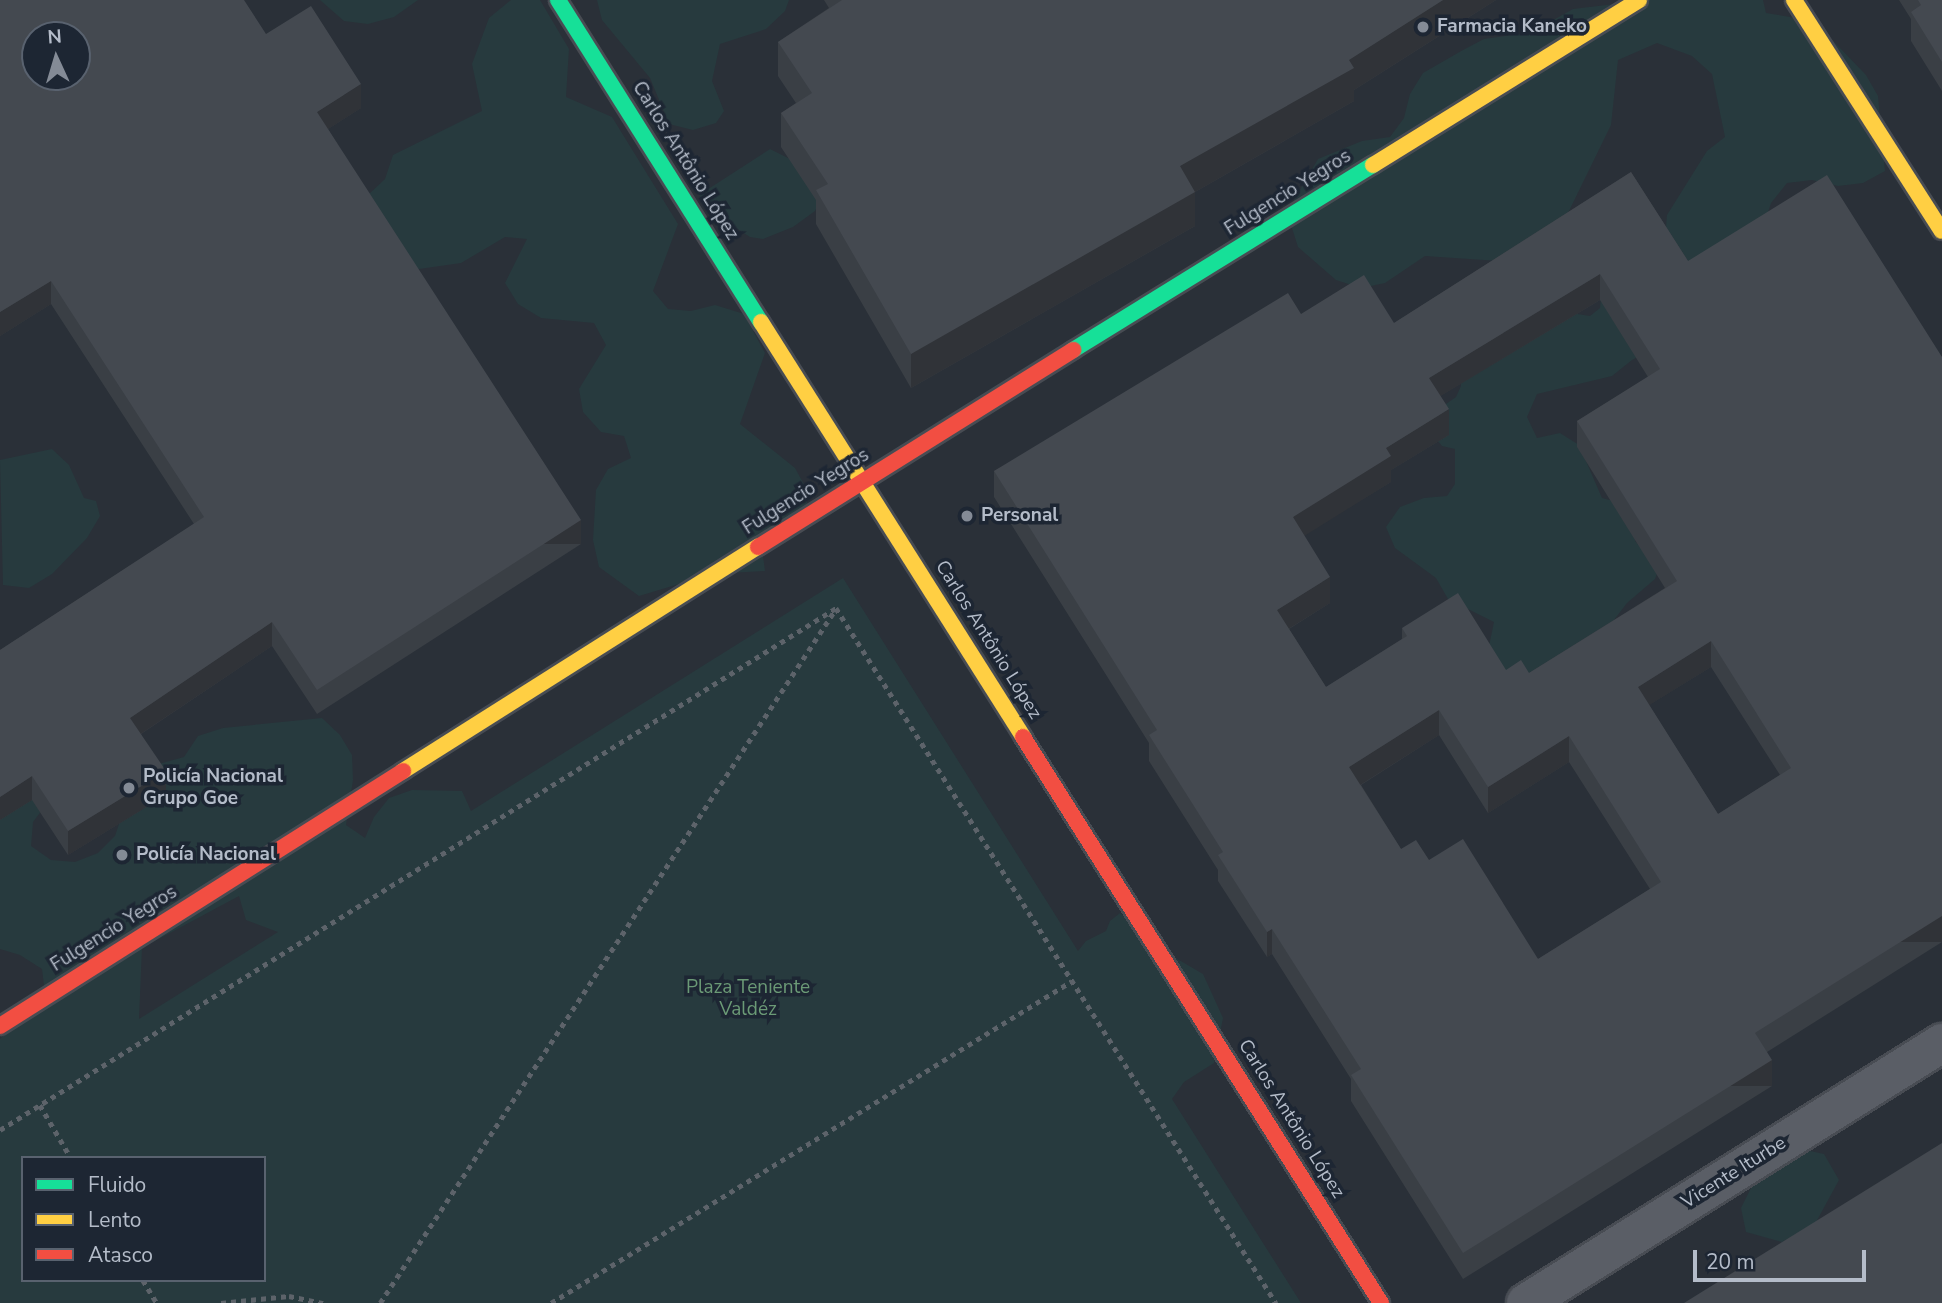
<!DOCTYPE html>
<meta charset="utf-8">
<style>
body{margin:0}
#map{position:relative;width:1942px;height:1303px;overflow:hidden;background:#2a3038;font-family:"Nunito Sans",sans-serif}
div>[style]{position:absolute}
.green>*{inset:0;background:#273a3e}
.path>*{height:4.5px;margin-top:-2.25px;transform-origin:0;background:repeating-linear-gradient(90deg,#5d636a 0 5px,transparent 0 10px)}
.roads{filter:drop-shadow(2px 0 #484c53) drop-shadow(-2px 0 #484c53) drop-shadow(0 2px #484c53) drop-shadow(0 -2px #484c53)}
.street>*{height:38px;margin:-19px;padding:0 19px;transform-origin:19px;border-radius:19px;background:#5a5e66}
.fast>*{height:16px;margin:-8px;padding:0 8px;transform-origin:8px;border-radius:8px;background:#16e098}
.slow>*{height:16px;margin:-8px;padding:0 8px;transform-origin:8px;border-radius:8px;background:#ffcf43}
.jam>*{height:16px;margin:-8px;padding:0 8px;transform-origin:8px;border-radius:8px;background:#f24e42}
.wall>*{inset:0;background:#3a3f45}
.shaded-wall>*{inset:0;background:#303338;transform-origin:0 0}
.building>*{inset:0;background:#444950}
.dots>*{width:19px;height:19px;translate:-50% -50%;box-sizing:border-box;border:4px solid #1d2633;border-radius:50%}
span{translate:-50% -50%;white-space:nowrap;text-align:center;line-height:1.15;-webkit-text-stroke:7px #1d2633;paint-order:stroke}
.poi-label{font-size:19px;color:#b4bcc9;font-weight:700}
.left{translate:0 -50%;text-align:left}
.street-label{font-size:19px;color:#b4bcc9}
.park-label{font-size:19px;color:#6b9a76}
.legend{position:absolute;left:21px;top:1156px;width:245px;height:126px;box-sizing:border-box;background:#1d2633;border:2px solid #59626f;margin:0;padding:9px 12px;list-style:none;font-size:21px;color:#b4bcc9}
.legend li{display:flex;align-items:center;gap:14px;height:35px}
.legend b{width:35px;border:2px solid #59626f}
.north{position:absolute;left:21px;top:21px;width:70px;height:70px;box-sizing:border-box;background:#1d2633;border:2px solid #59626f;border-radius:50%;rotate:356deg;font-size:19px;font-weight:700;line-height:28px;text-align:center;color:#b4bcc9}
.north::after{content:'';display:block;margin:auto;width:24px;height:32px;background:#848b96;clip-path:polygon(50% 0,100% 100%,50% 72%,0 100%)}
.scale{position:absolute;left:1693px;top:1250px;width:173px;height:32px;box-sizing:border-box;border:4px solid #b4bcc9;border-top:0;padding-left:9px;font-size:21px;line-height:24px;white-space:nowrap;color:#b4bcc9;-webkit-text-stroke:5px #1d2633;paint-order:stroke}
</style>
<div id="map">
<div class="green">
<div style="clip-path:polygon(320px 0,418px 0,394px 17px,368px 24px,344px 21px)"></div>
<div style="clip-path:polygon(511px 0,540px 0,569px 49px,566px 97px,612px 117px,678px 224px,653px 291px,668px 309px,691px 311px,715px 305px,744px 314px,765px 353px,740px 424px,795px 468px,806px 488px,808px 513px,763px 556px,765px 571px,712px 574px,639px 596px,599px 567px,593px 540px,596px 490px,608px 469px,631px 458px,624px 436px,601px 432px,583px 412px,579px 389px,606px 345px,594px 323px,541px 318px,518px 304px,505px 283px,527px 239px,505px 237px,461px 263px,412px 270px,368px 195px,385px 179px,393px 155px,482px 111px,472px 64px,489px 18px)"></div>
<div style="clip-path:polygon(597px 0,789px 0,785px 11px,766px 29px,720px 44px,712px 81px,724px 111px,716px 123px,693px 130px,669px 124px,650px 78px,602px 20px)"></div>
<div style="clip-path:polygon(1648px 0,1763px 0,1766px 13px,1814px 21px,1866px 75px,1878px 96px,1885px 171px,1863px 183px,1838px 186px,1812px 180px,1787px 183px,1771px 203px,1763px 227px,1679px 334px,1632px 360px,1612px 376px,1537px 394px,1527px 417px,1537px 438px,1560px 433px,1579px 445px,1602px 498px,1636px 507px,1635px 541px,1659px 568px,1655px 579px,1627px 603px,1597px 642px,1515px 689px,1489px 646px,1494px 622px,1448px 599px,1436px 578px,1395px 548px,1386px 527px,1400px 507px,1424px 498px,1447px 496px,1455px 484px,1455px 449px,1442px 446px,1433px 435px,1436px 411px,1456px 397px,1461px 386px,1456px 338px,1565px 312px,1590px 316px,1600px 308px,1601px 297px,1663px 262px,1667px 215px,1707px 151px,1725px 137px,1712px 74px,1692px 56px,1657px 43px,1618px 60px,1611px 125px,1569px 211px,1544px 242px,1499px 261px,1425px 256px,1385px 283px,1361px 288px,1336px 280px,1298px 247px,1291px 225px,1294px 200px,1318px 159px,1362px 141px,1390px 137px,1404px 118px,1410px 94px,1423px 73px,1463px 50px,1484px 39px,1532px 32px,1573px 9px)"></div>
<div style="clip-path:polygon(770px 149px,798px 163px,820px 200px,815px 211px,793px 227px,763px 239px,750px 237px,733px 226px,720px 228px,699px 195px)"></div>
<div style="clip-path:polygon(52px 449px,69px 465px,84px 498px,96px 501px,100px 516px,87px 538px,52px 574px,29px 588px,3px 585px,0 460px)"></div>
<div style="clip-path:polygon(evenodd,843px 578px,1078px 951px,1086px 941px,1106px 931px,1110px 921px,1120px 913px,1162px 950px,1203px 974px,1223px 1018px,1214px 1063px,1184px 1082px,1172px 1099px,1301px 1303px,0 1303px,0 1039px,45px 994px,42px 969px,20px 955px,0 949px,0 781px,48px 802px,33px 822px,31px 846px,51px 860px,75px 862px,98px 853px,115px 836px,137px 770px,184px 757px,198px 736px,223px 728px,322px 718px,340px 735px,352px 755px,353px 780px,346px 825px,365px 838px,374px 817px,389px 798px,412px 790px,462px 791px,471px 811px,843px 578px,239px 896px,246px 920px,278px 932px,139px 1019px,142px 948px,239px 896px,843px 578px,23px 1158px,264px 1158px,264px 1280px,23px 1280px,23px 1158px)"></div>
<div style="clip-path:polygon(1801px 1149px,1824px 1154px,1839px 1180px,1815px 1224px,1782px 1242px,1746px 1232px,1741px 1208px,1752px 1186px,1789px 1153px)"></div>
</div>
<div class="path">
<div style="left:40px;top:1105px;width:61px;rotate:59.7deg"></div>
<div style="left:0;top:1130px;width:986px;rotate:-31.98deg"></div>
<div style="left:836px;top:608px;width:823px;rotate:57.66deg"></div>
<div style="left:143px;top:1280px;width:27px;rotate:59deg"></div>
<div style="left:221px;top:1303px;width:68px;rotate:-5.9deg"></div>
<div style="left:289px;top:1296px;width:35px;rotate:12deg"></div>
<div style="left:380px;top:1303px;width:829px;rotate:-56.71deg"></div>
<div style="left:551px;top:1303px;width:612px;rotate:-31.72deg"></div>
</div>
<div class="roads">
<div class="street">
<div style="left:1526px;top:1303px;width:491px;rotate:-32deg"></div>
</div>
<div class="fast">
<div style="left:558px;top:0;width:381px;rotate:57.8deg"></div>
<div style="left:1073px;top:350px;width:352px;rotate:-31.7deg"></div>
</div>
<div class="slow">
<div style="left:1794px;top:0;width:274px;rotate:57.4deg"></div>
<div style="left:1373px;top:165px;width:313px;rotate:-31.8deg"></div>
<div style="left:761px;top:322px;width:491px;rotate:57.7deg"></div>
<div style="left:403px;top:771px;width:420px;rotate:-32.3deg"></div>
</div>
<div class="jam">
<div style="left:758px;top:547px;width:372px;rotate:-32deg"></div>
<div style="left:1023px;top:737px;width:670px;rotate:57.69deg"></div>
<div style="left:0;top:1026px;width:477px;rotate:-32.3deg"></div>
</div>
</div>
<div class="wall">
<div style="clip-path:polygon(0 0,266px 34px,361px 108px,328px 129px,581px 544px,317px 714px,272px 646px,141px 734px,166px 795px,68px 855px,32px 800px,0 820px,0 650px,194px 524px,51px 304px,0 336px)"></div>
<div style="clip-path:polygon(824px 0,1496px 0,1354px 90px,1354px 101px,1195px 192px,1195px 226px,911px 388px,816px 224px,816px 200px,781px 147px,781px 113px,796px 103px,778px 76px,778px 42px,829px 8px)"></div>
<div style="clip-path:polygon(1899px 0,1942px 0,1942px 91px,1911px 41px,1911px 19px)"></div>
<div style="clip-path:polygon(evenodd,1631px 172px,1688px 261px,1942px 357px,1942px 942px,1767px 1052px,1772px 1086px,1463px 1279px,1351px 1101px,1351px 1079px,1272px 954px,1267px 957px,1218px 881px,1218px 870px,1149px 761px,1149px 743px,994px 497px,994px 471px,1301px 314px,1394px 323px,1631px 172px,1600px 300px,1648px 377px,1577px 421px,1577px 447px,1665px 588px,1529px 673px,1506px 670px,1402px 628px,1402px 639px,1326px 687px,1289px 629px,1330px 603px,1304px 535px,1391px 482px,1391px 470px,1449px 435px,1440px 396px,1600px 300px,1631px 172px,1711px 667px,1780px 775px,1718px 814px,1649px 705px,1711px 667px,1631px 172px,1439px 735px,1488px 813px,1569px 762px,1650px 889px,1538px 959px,1429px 860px,1401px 849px,1361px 785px,1439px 735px)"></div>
</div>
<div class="shaded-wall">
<div style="clip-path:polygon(1443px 0,1496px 0,1354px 90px,1354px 101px,1195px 192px,1195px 226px,911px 388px,911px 354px,1180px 166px)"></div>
<div style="clip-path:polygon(361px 84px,361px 108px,317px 136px,317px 112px)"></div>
<div style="clip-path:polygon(1600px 274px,1600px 300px,1429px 403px,1429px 378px)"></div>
<div style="clip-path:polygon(51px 281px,51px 304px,0 336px,0 312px)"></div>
<div style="clip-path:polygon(1449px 409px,1449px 435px,1391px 470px,1391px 482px,1293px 543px,1293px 517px,1386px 448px)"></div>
<div style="left:581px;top:520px;width:24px;height:314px;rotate:90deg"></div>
<div style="clip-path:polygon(1330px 577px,1330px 603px,1277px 636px,1277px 610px)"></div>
<div style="clip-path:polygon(272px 622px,272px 646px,130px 741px,130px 718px)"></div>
<div style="clip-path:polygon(1711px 641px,1711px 667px,1638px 712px,1638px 687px)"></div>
<div style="clip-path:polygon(1439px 710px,1439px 735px,1349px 792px,1349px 767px)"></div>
<div style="clip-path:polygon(1569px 736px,1569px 762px,1488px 813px,1488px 787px)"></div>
<div style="clip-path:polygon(166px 771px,166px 795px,68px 855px,68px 831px)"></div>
<div style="clip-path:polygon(32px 776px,32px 800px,0 820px,0 797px)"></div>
<div style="left:1942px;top:916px;width:26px;height:221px;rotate:90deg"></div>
<div style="clip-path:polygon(1272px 929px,1272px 954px,1267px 957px,1267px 932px)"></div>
<div style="left:1772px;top:1060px;width:26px;height:364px;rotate:90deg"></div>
</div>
<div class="building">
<div style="clip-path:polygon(evenodd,0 0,244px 0,266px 34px,311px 6px,361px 84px,317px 112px,581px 520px,317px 690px,272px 622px,130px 718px,166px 771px,68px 831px,32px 776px,0 797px,0 650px,204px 517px,51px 281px,0 312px,0 0,35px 35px,77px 35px,77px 77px,35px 77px,35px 35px)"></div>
<div style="clip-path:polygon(842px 0,1443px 0,1349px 60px,1354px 68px,1180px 166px,1195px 192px,911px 354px,816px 190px,828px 184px,781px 113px,812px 93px,778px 42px)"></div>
<div style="clip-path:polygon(1918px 0,1942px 0,1942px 62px,1911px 12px,1921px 5px)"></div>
<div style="clip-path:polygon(evenodd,1631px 172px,1688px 261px,1827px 175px,1942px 357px,1942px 916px,1755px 1033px,1772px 1060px,1463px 1253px,1351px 1075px,1361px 1069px,1272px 929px,1267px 932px,1218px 855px,1223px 852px,1149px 735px,1157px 730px,994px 471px,1288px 293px,1301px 314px,1364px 275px,1394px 323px,1631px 172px,1600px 274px,1660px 369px,1577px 421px,1677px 581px,1529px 673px,1521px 660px,1506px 670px,1458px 593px,1402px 628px,1407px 636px,1326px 687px,1277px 610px,1330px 577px,1293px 517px,1391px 456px,1386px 448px,1449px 409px,1429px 378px,1600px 274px,1631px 172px,1711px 641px,1791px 768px,1718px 814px,1638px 687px,1711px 641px,1631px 172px,1439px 710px,1488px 787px,1569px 736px,1661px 882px,1538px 959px,1463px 839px,1429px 860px,1416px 840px,1401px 849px,1349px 767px,1439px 710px)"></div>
<div style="clip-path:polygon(1942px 1143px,1942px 1303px,1684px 1303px)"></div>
</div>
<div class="dots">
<div style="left:1423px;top:27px;background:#848b96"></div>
<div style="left:967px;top:516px;background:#848b96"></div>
<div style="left:129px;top:788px;background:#848b96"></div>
<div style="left:122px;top:855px;background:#848b96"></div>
</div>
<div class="poi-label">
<span class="left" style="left:1437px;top:27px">Farmacia Kaneko</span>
<span class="left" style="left:981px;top:516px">Personal</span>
<span class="left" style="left:143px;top:788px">Policía Nacional<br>Grupo Goe</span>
<span class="left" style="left:136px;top:855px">Policía Nacional</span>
</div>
<div class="street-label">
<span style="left:685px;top:161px;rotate:58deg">Carlos Antônio López</span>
<span style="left:1288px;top:193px;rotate:-32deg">Fulgencio Yegros</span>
<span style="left:806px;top:492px;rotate:-32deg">Fulgencio Yegros</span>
<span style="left:988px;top:640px;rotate:58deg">Carlos Antônio López</span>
<span style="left:114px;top:929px;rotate:-32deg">Fulgencio Yegros</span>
<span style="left:1291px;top:1119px;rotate:58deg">Carlos Antônio López</span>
<span style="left:1734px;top:1173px;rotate:-32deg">Vicente Iturbe</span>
</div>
<div class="park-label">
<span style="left:748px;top:999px">Plaza Teniente<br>Valdéz</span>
</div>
<ul class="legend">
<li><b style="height:9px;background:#16e098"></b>Fluido</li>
<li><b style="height:9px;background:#ffcf43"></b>Lento</li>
<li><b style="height:9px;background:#f24e42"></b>Atasco</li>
</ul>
<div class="north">N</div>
<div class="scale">20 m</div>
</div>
